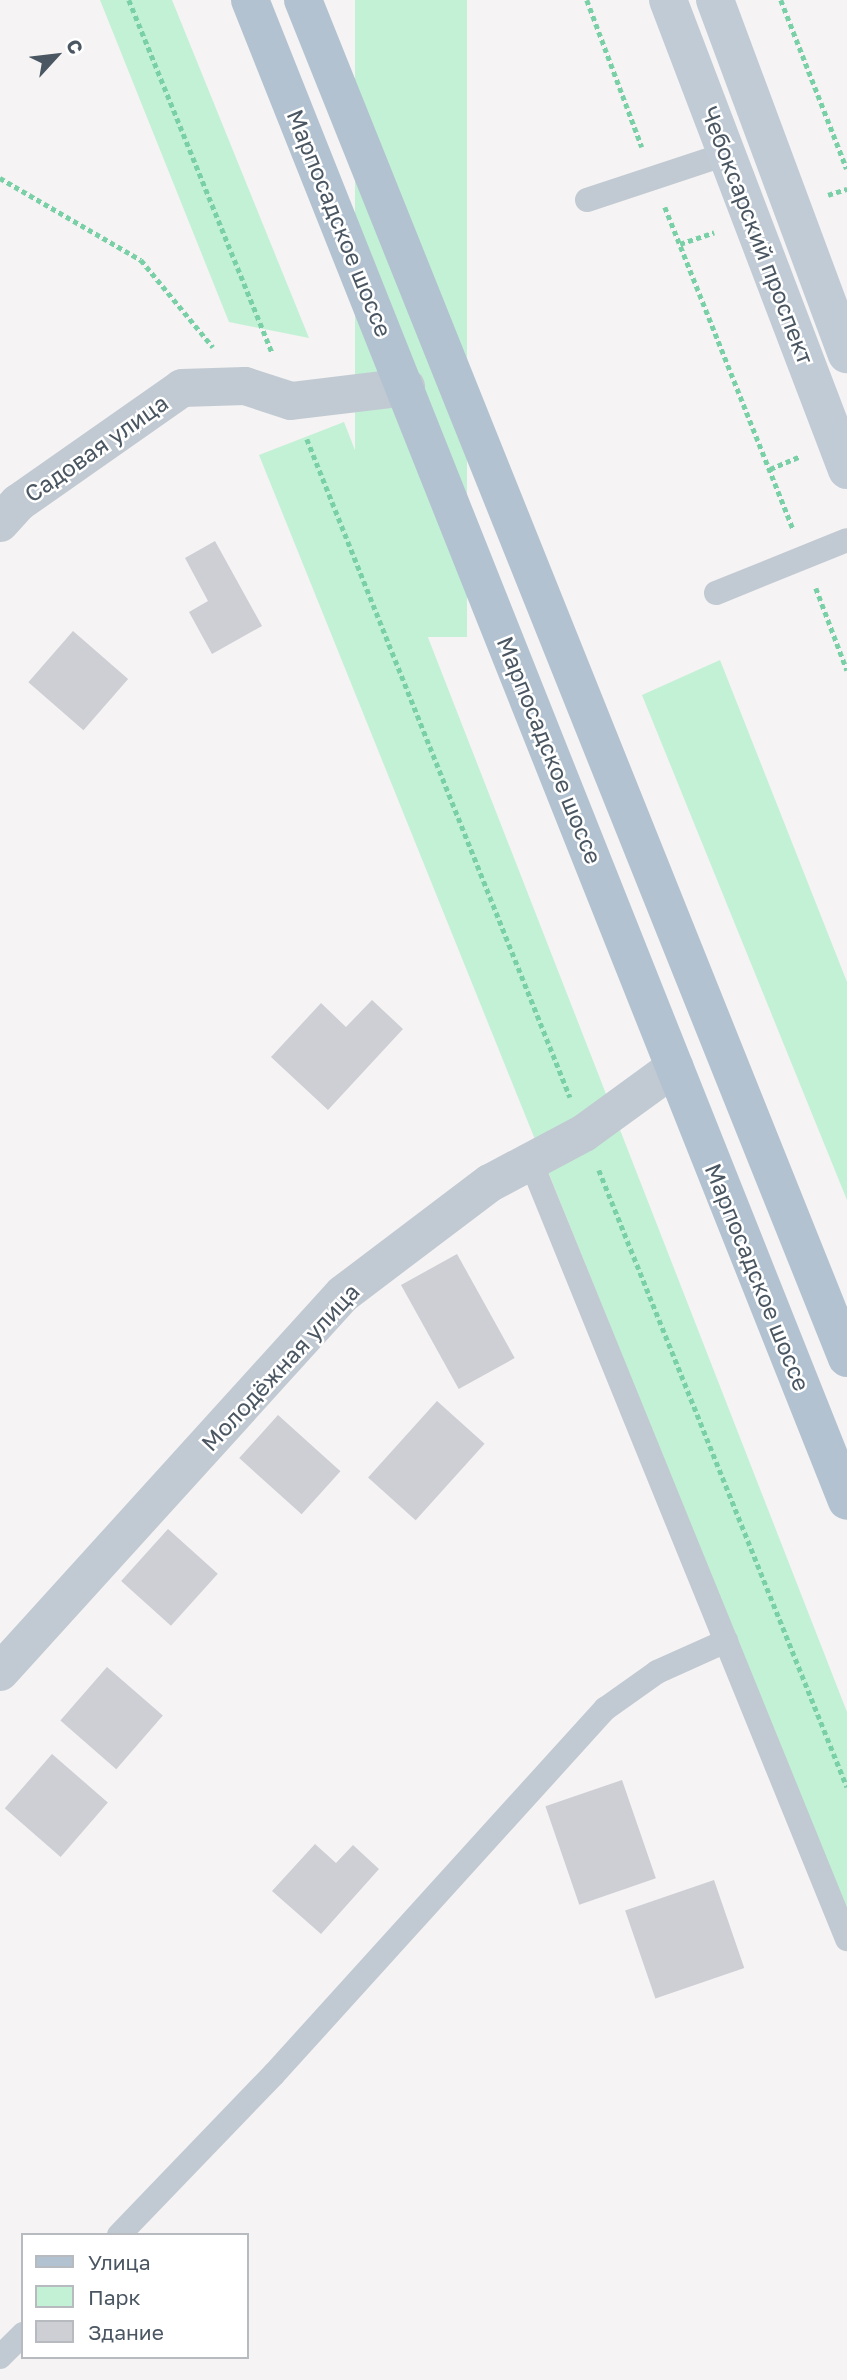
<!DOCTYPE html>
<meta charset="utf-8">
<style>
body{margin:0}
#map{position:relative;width:847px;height:2380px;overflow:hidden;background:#f5f3f3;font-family:"Golos Text",sans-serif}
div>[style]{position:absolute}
.green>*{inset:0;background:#c3f1d5;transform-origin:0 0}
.building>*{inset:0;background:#cdcfd5;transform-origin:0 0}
.path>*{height:4.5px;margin-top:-2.25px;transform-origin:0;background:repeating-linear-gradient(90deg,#7ad0a6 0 5px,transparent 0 8.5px)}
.lane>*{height:24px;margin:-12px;padding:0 12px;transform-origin:12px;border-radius:12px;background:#c1cad2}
.street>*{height:38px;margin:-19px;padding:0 19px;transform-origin:19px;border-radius:19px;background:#c1cad2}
.secondary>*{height:38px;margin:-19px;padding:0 19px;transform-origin:19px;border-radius:19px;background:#c1cbd6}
.primary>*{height:38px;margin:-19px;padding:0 19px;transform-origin:19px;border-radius:19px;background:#b3c2d1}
span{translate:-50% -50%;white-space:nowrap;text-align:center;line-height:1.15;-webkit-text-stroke:5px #fff;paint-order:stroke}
.street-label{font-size:23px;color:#4a5661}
.legend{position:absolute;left:21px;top:2233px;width:228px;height:126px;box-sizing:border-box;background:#fff;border:2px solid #b7bbc0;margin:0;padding:9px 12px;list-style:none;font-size:21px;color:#4a5661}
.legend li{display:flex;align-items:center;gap:14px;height:35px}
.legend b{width:35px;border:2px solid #b7bbc0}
.north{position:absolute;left:21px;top:21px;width:70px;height:70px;-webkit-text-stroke:5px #fff;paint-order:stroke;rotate:63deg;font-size:19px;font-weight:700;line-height:28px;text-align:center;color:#4a5661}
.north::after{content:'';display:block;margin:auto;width:24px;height:32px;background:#4a5661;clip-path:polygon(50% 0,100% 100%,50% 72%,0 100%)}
</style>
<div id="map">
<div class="green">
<div style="clip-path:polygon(100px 0,172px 0,309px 338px,229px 322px)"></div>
<div style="left:355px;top:0;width:112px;height:637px"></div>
<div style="clip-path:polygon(344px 422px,847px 1712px,847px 1913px,259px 455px)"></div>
<div style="clip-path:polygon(720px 660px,847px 982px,847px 1200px,642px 695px)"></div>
</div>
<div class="building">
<div style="clip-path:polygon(215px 541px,262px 626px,212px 654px,189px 612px,208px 601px,185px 558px)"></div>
<div style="left:73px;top:631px;width:73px;height:68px;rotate:41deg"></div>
<div style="clip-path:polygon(372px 1000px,403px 1029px,328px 1110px,271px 1057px,321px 1003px,346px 1027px)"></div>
<div style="left:457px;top:1254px;width:119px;height:64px;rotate:61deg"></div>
<div style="left:437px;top:1401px;width:64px;height:103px;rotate:42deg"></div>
<div style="left:278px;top:1415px;width:84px;height:58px;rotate:42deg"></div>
<div style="left:168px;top:1529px;width:67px;height:70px;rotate:42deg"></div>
<div style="left:107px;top:1667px;width:74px;height:71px;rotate:41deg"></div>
<div style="left:52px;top:1754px;width:74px;height:72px;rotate:41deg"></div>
<div style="left:622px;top:1780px;width:104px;height:81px;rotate:71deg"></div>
<div style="clip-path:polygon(315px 1844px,336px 1863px,353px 1845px,379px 1869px,321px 1934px,272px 1891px)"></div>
<div style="left:714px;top:1880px;width:93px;height:94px;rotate:71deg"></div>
</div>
<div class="path">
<div style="left:129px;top:0;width:381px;rotate:67.9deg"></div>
<div style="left:587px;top:0;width:157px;rotate:69.5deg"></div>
<div style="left:781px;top:0;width:181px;rotate:68.7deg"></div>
<div style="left:0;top:178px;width:163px;rotate:30.2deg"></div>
<div style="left:141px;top:260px;width:113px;rotate:50.4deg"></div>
<div style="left:828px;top:195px;width:20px;rotate:-18deg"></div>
<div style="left:665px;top:207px;width:346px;rotate:68.3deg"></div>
<div style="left:680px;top:244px;width:36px;rotate:-19deg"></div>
<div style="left:307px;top:439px;width:709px;rotate:68.21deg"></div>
<div style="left:770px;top:469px;width:33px;rotate:-23deg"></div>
<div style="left:816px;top:588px;width:88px;rotate:69.3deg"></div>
<div style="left:599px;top:1170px;width:665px;rotate:68.1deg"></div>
</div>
<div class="lane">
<div style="left:587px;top:200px;width:146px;rotate:-18.3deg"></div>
<div style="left:716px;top:593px;width:141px;rotate:-22deg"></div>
<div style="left:531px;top:1162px;width:839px;rotate:67.87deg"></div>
<div style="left:119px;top:2235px;width:223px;rotate:-46.1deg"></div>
<div style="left:274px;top:2074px;width:493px;rotate:-47.8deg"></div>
<div style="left:605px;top:1709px;width:64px;rotate:-35.4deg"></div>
<div style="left:657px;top:1672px;width:76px;rotate:-24.2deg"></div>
<div style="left:0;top:2357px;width:33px;rotate:-45deg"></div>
</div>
<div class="street">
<div style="left:0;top:523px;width:27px;rotate:-48deg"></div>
<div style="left:18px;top:503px;width:200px;rotate:-35deg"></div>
<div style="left:182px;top:388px;width:63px;rotate:-1.8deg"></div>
<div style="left:245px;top:386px;width:48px;rotate:18.1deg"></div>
<div style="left:291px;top:401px;width:116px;rotate:-6.9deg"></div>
<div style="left:0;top:1672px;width:510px;rotate:-47.78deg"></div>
<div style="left:343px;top:1294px;width:184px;rotate:-37.1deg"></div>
<div style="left:490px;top:1183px;width:106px;rotate:-28deg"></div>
<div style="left:584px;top:1133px;width:112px;rotate:-36deg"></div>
</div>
<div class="secondary">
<div style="left:668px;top:0;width:503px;rotate:69.15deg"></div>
<div style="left:715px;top:0;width:378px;rotate:69.6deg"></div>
</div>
<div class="primary">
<div style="left:250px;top:0;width:1615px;rotate:68.31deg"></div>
<div style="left:303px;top:0;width:1463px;rotate:68.17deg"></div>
</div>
<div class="street-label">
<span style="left:340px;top:223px;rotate:68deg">Марпосадское шоссе</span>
<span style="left:758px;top:235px;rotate:69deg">Чебоксарский проспект</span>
<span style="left:96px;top:448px;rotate:-35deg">Садовая улица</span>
<span style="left:550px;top:750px;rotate:68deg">Марпосадское шоссе</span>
<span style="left:758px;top:1277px;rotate:68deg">Марпосадское шоссе</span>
<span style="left:280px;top:1367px;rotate:-47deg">Молодёжная улица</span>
</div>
<ul class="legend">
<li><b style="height:9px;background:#b3c2d1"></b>Улица</li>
<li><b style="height:19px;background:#c3f1d5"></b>Парк</li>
<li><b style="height:19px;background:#cdcfd5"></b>Здание</li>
</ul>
<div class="north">С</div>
</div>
